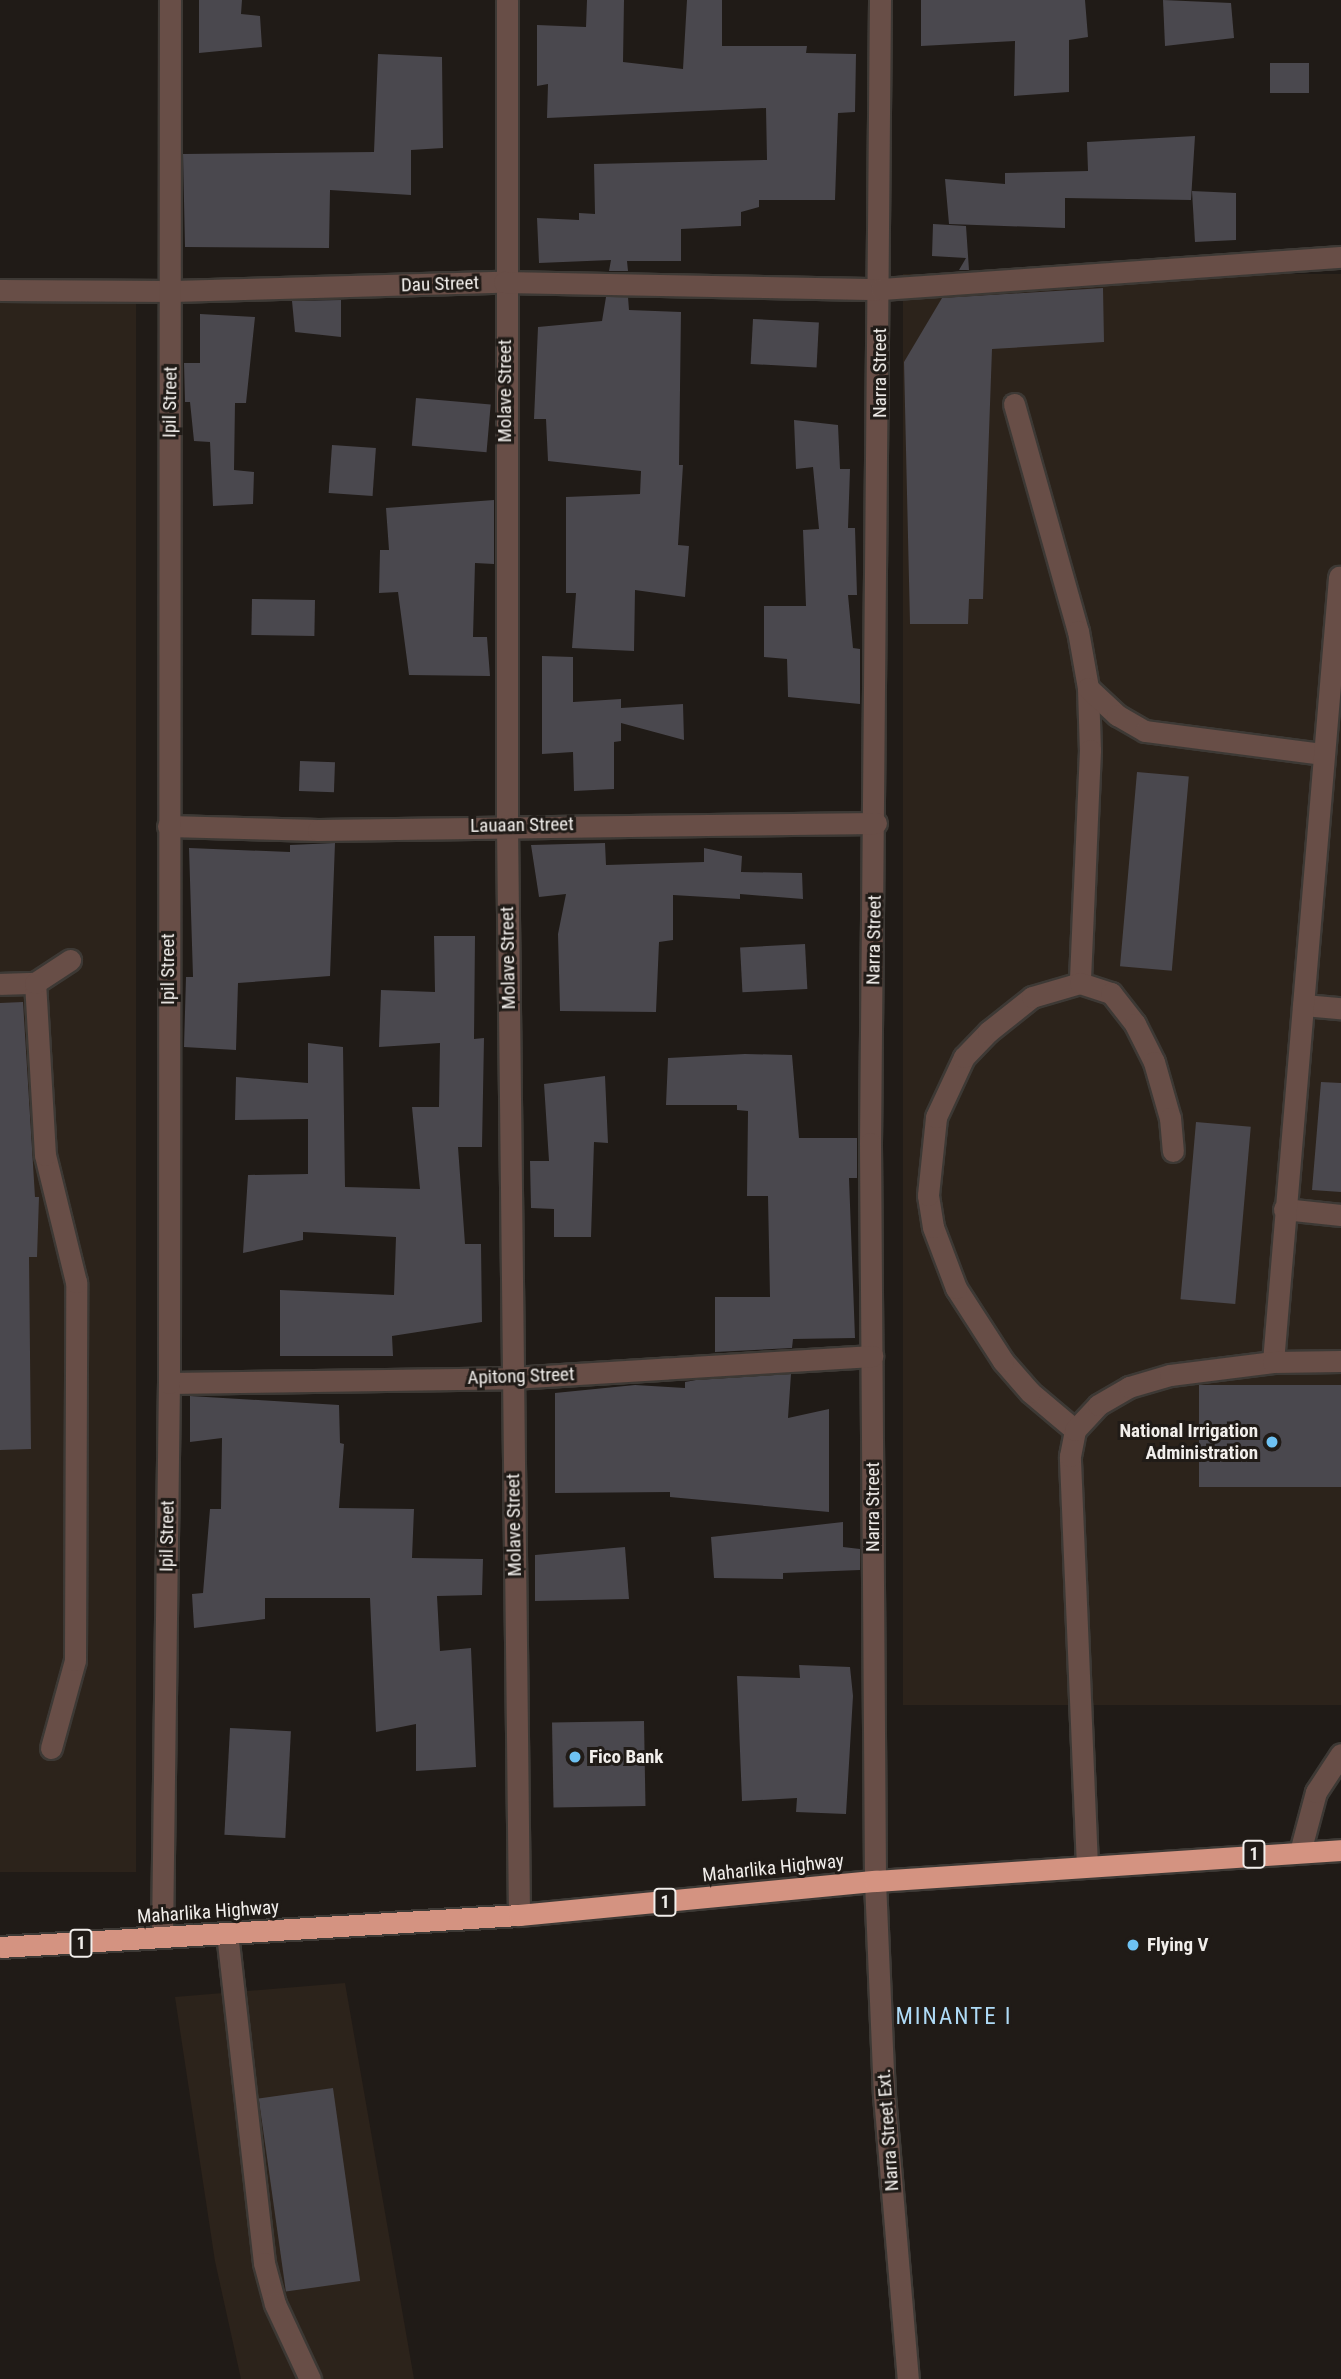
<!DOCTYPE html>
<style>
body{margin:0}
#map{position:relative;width:1341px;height:2379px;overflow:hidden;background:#201b17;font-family:"Roboto Condensed",sans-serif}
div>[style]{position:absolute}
.built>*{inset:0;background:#2c231b;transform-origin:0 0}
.building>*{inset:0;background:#4a484e;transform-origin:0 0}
.roads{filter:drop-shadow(2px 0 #3d3935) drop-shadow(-2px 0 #3d3935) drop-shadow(0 2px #3d3935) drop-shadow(0 -2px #3d3935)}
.minor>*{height:21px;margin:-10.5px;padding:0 10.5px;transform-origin:10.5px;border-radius:10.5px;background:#684e47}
.highway>*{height:21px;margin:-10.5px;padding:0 10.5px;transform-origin:10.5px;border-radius:10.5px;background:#d49381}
.dots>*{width:19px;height:19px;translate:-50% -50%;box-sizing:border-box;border:4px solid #201b17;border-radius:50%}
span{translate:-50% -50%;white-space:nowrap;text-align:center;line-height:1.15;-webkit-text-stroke:6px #201b17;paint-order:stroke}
.shield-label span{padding:2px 5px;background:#201b17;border:2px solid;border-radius:5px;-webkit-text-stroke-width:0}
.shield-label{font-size:18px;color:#f1eeeb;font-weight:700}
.street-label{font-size:19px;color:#f1eeeb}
.poi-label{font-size:19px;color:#f1eeeb;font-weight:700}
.right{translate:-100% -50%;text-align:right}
.left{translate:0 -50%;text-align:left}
.quarter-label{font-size:23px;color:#afdbf7;letter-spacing:2px}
</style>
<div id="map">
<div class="built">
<div style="left:1341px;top:274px;width:1431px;height:438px;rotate:90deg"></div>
<div style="left:136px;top:297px;width:1575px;height:136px;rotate:90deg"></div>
<div style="clip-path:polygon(345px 1983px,414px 2379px,241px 2379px,215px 2261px,175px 1997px)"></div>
</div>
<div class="building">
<div style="clip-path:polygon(199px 0,242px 0,241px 14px,260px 16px,262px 47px,199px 53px)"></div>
<div style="clip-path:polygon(587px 0,624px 0,623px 62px,683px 69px,687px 0,722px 0,722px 46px,807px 46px,806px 53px,856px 54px,855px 112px,838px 113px,835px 200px,759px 200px,759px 207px,741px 212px,741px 226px,681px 229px,681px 261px,627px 261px,628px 271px,609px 271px,611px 260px,539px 263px,537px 218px,579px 220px,579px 213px,595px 214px,594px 164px,767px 160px,766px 108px,547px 118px,548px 84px,537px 86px,537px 25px,586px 27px)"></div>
<div style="clip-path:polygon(921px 0,1085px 0,1088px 37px,1069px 40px,1069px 92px,1014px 96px,1015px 41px,921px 46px)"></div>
<div style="clip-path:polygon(1163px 0,1231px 3px,1234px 38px,1165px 46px)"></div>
<div style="clip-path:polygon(378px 54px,442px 57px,443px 148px,411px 150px,411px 195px,330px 190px,329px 248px,185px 247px,183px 154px,374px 152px)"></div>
<div style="left:1309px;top:63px;width:30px;height:39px;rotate:90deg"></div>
<div style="clip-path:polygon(1195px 136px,1191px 200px,1065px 198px,1065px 228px,949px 224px,945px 179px,1005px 184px,1005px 173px,1088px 171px,1087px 142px)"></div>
<div style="clip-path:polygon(1192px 191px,1236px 193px,1236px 240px,1195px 242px)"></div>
<div style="clip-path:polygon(933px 224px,966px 226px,969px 270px,959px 270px,966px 258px,932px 256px)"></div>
<div style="clip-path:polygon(1103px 288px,1104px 342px,992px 349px,983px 599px,969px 599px,968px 624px,910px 624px,904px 362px,942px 298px)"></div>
<div style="clip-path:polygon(606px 297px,628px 297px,629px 310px,681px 312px,679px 465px,683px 465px,678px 545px,689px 546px,685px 597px,635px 590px,634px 651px,572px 648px,576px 593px,566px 593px,566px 497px,640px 494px,641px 471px,548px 461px,546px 419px,534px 419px,538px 327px,602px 321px)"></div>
<div style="clip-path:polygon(341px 300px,341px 337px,295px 332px,292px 301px)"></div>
<div style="clip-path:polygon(200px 314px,255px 317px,246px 403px,235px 403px,234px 470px,254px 472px,253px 504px,213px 506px,210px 442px,194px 441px,190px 402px,185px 402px,184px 363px,200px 363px)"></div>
<div style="left:753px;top:319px;width:66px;height:45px;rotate:3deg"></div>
<div style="left:416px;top:398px;width:75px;height:48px;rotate:5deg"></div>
<div style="clip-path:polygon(794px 420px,838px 425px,840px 469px,850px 469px,848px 528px,855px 528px,857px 595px,848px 595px,853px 648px,860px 649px,860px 704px,788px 697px,787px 659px,764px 657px,764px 606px,806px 606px,803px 530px,819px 529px,813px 467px,796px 469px)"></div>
<div style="left:332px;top:445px;width:44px;height:48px;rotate:4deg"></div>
<div style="clip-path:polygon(494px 500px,494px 564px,475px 563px,473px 637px,487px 637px,490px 676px,409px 675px,398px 592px,379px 593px,380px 550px,389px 550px,386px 508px)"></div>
<div style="left:252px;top:599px;width:63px;height:36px;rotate:1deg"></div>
<div style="clip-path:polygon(542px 656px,573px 657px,573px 702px,621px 699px,621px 708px,683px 704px,684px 740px,621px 723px,621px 741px,614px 742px,614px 789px,574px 791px,573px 752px,542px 754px)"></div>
<div style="left:300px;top:761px;width:35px;height:30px;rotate:2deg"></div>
<div style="left:1137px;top:772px;width:52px;height:195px;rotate:5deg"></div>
<div style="clip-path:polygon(335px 843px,330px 976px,238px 983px,236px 1050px,184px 1047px,186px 977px,193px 977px,189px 848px,290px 852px,290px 845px)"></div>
<div style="clip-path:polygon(605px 843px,606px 865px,704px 862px,704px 848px,742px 856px,741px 872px,802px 873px,803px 899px,740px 894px,740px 899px,673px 895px,673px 940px,659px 942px,656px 1012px,560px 1011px,558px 934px,566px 894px,539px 897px,531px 845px)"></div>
<div style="clip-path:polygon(434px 936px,475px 936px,474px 1039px,484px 1038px,482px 1147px,458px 1147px,465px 1244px,481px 1244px,482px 1322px,392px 1336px,393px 1356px,280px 1356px,280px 1290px,394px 1295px,396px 1237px,303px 1232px,303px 1240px,243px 1253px,248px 1175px,308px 1174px,308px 1119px,235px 1120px,236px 1077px,308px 1083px,308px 1043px,343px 1047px,345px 1187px,420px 1189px,412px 1107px,439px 1107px,440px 1043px,379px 1047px,381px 990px,435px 992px)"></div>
<div style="left:805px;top:944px;width:45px;height:65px;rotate:87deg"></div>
<div style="clip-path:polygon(23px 1002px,35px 1197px,39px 1197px,37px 1257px,29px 1257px,31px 1449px,0 1450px,0 1003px)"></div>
<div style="clip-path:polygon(745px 1054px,792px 1055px,799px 1138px,857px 1138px,857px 1178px,849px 1178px,855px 1338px,793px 1339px,792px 1348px,715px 1352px,715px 1297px,770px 1297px,768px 1196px,747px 1196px,748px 1111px,737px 1110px,737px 1105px,666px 1105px,668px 1058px)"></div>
<div style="clip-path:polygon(605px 1076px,608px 1143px,594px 1142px,591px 1237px,554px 1237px,554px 1209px,531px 1208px,530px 1161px,549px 1161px,544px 1084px)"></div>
<div style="clip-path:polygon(1321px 1082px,1341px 1083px,1341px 1192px,1312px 1190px)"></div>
<div style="left:1196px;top:1122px;width:55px;height:178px;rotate:5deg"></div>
<div style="clip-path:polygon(791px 1374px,788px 1418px,829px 1409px,829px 1512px,670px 1497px,670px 1492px,555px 1493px,555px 1393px,635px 1385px,685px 1388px,685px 1382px,696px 1380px)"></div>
<div style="left:1341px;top:1385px;width:102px;height:142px;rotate:90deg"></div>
<div style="clip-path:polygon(190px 1396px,339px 1405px,340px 1443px,344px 1444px,339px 1508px,414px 1509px,412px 1558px,483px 1559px,482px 1595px,437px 1596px,440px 1651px,471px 1648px,476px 1767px,416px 1771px,416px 1724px,376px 1732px,370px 1598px,265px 1598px,265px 1619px,194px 1628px,192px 1594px,203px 1593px,210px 1509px,221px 1509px,222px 1438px,190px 1442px)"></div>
<div style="clip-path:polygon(843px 1522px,843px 1547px,860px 1549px,860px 1570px,783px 1573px,783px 1579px,714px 1578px,711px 1537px)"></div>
<div style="clip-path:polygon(625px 1547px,629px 1599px,535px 1601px,535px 1555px)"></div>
<div style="clip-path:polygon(799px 1665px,850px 1667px,853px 1696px,846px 1814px,796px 1812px,797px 1798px,742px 1801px,737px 1676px,800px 1678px)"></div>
<div style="left:644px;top:1721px;width:85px;height:92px;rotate:89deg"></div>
<div style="left:230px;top:1728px;width:61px;height:107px;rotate:3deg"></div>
<div style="left:333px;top:2088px;width:195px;height:75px;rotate:82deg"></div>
</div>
<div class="roads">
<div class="minor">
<div style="left:507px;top:0;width:825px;rotate:90deg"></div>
<div style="left:507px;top:825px;width:1090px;rotate:89.37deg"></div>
<div style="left:880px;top:0;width:1143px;rotate:90.5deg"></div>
<div style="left:870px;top:1143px;width:738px;rotate:89.61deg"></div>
<div style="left:875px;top:1881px;width:214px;rotate:87.6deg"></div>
<div style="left:884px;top:2095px;width:285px;rotate:85.2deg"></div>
<div style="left:0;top:290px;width:173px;rotate:0.3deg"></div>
<div style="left:173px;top:291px;width:331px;rotate:-1.6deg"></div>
<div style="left:504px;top:282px;width:377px;rotate:1.1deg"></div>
<div style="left:881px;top:289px;width:461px;rotate:-4deg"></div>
<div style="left:1014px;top:404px;width:236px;rotate:74.3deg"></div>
<div style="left:1078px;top:631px;width:58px;rotate:80deg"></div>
<div style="left:1088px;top:688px;width:62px;rotate:88.2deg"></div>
<div style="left:1090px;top:750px;width:233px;rotate:92.5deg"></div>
<div style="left:1088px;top:688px;width:40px;rotate:43deg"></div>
<div style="left:1117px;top:715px;width:32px;rotate:30deg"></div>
<div style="left:1145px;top:731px;width:179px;rotate:7.4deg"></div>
<div style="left:168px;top:826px;width:150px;rotate:1.5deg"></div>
<div style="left:318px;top:830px;width:558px;rotate:-0.72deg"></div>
<div style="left:0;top:984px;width:35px;rotate:-2deg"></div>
<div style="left:1303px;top:1005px;width:38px;rotate:5deg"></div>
<div style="left:1284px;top:1209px;width:57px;rotate:6deg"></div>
<div style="left:1273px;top:1362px;width:788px;rotate:-85.19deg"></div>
<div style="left:169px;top:1383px;width:343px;rotate:-0.8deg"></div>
<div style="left:512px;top:1378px;width:361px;rotate:-3.5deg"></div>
<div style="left:1075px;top:1430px;width:59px;rotate:-139.8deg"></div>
<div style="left:1030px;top:1392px;width:41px;rotate:-131.1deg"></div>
<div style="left:1003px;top:1361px;width:87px;rotate:-122.8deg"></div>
<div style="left:956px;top:1288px;width:65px;rotate:-110.7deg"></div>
<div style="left:933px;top:1227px;width:32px;rotate:-99deg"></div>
<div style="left:928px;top:1195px;width:78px;rotate:-84.1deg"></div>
<div style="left:936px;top:1117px;width:66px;rotate:-65deg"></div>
<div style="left:964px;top:1057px;width:35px;rotate:-46deg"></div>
<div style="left:988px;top:1032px;width:56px;rotate:-38.5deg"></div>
<div style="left:1032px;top:997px;width:50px;rotate:-16.3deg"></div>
<div style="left:1080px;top:983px;width:33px;rotate:18deg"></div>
<div style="left:1111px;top:993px;width:39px;rotate:52deg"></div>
<div style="left:1135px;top:1024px;width:42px;rotate:63.4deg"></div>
<div style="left:1154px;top:1062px;width:58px;rotate:74.1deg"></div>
<div style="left:1170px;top:1118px;width:33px;rotate:85deg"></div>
<div style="left:51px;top:1748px;width:91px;rotate:-74.7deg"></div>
<div style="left:75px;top:1660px;width:378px;rotate:-89.8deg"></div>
<div style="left:76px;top:1282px;width:131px;rotate:-103.7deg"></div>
<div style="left:45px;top:1155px;width:172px;rotate:-93.3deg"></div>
<div style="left:35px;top:983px;width:42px;rotate:-33.3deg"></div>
<div style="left:1300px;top:1852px;width:62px;rotate:-75.1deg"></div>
<div style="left:1316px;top:1792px;width:45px;rotate:-56.7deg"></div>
<div style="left:1087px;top:1866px;width:410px;rotate:-92.4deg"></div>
<div style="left:1070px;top:1456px;width:26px;rotate:-79deg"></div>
<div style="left:1075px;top:1430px;width:34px;rotate:-47deg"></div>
<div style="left:1098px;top:1405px;width:36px;rotate:-30deg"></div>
<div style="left:1129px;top:1387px;width:43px;rotate:-16.3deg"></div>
<div style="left:1170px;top:1375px;width:104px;rotate:-7.2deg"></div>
<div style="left:1273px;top:1362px;width:68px;rotate:-0.8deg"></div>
<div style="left:227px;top:1933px;width:332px;rotate:83.6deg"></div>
<div style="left:264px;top:2263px;width:42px;rotate:75deg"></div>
<div style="left:275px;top:2304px;width:83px;rotate:65deg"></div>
<div style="left:162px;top:1937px;width:554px;rotate:-89.28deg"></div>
<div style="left:169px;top:1383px;width:1383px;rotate:-89.96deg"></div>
</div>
<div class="highway">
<div style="left:0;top:1947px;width:520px;rotate:-3.53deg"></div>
<div style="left:519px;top:1915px;width:358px;rotate:-5.5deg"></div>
<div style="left:875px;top:1881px;width:467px;rotate:-3.8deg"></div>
</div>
</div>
<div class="dots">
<div style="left:1272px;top:1442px;background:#6ec2f3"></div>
<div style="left:575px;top:1757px;background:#6ec2f3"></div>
<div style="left:1133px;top:1945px;background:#6ec2f3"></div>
</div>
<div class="shield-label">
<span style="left:1254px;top:1854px">1</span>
<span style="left:665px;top:1902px">1</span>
<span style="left:81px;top:1943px">1</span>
</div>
<div class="street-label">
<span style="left:440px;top:284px;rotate:-2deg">Dau Street</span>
<span style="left:880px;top:373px;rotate:-90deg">Narra Street</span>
<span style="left:505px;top:391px;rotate:-90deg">Molave Street</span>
<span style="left:170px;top:402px;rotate:-89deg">Ipil Street</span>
<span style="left:522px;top:825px;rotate:-1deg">Lauaan Street</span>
<span style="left:874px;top:940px;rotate:-89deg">Narra Street</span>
<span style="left:508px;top:958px;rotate:-91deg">Molave Street</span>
<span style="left:168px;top:969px;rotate:-90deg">Ipil Street</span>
<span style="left:521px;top:1376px;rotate:-2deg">Apitong Street</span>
<span style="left:873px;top:1507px;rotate:-90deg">Narra Street</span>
<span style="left:514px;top:1525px;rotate:-91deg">Molave Street</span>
<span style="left:167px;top:1536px;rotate:-89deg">Ipil Street</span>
<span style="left:773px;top:1868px;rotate:-6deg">Maharlika Highway</span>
<span style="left:208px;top:1912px;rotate:-4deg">Maharlika Highway</span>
<span style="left:888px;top:2130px;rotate:-94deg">Narra Street Ext.</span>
</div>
<div class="poi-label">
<span class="right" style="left:1258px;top:1442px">National Irrigation<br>Administration</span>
<span class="left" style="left:589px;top:1757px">Fico Bank</span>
<span class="left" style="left:1147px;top:1945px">Flying V</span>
</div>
<div class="quarter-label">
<span style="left:954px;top:2017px">MINANTE I</span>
</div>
</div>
